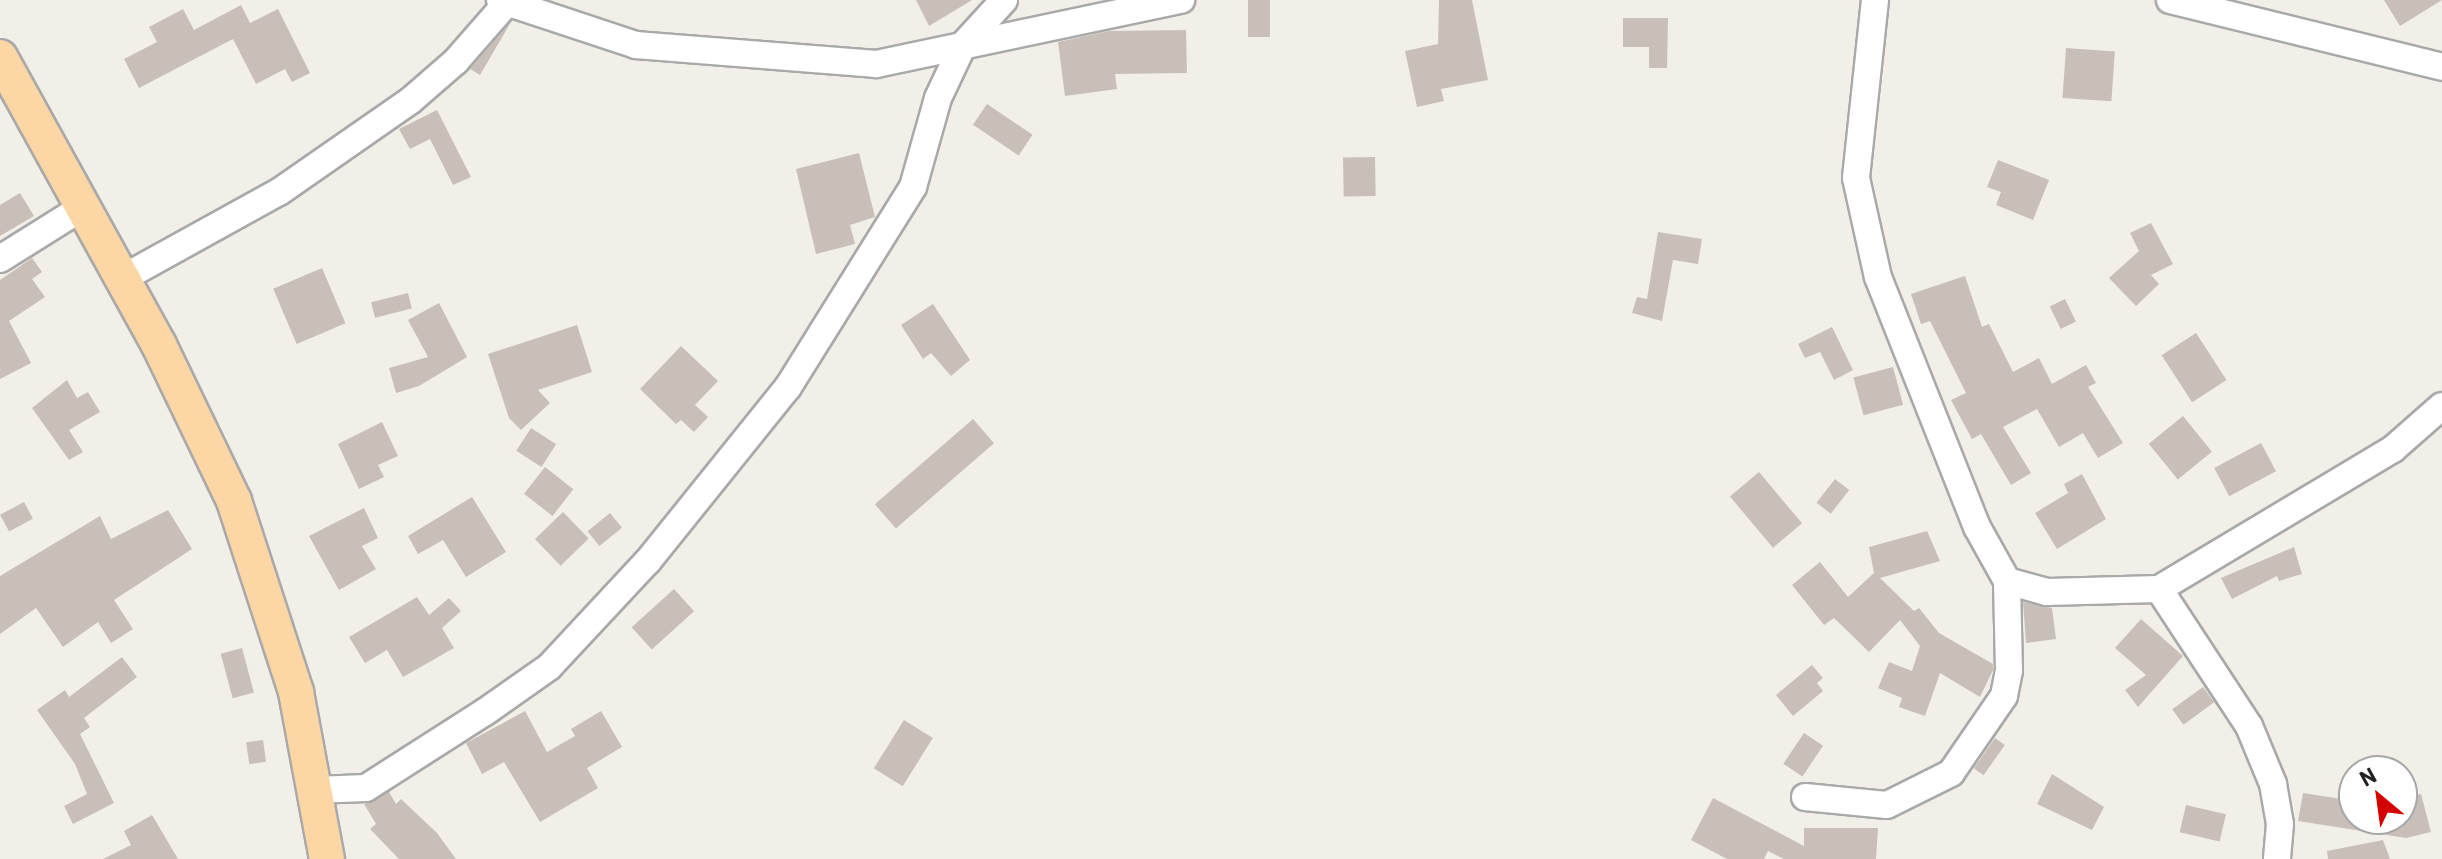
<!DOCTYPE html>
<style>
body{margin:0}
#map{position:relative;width:2442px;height:859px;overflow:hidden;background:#f2efe9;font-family:Barlow,sans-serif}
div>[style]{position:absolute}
.building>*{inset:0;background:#c7bfb8;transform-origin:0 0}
.roads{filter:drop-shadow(2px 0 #a9a9a9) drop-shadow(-2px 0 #a9a9a9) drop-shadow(0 2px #a9a9a9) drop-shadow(0 -2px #a9a9a9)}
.minor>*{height:26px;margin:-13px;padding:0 13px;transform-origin:13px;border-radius:13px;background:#fff}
.major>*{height:34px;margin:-17px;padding:0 17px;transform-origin:17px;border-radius:17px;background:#fcd6a4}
span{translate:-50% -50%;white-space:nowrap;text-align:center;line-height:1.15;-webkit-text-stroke:7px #fff;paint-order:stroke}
.north{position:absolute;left:2338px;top:755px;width:80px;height:80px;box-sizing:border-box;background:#fff;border:2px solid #a7a7a7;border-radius:50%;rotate:331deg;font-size:22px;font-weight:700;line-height:32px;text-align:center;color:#222}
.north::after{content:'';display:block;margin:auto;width:28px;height:36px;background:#d40000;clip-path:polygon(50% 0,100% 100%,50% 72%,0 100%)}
</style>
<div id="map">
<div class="building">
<div style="clip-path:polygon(916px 0,972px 0,929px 26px)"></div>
<div style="left:1248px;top:0;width:22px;height:37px"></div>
<div style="clip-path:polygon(1439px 0,1472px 0,1488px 80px,1441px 89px,1444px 101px,1417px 107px,1405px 51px,1438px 44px)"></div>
<div style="clip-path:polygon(2384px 0,2442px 0,2400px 26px)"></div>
<div style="clip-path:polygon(241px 5px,250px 23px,278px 9px,310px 73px,292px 82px,285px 69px,256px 84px,233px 39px,139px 88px,124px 59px,157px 42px,149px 27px,183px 9px,194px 30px)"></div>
<div style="clip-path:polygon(1623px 18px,1668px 18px,1667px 68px,1649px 68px,1649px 47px,1623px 47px)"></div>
<div style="clip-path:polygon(511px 22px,480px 75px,470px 69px)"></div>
<div style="clip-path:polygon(1186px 30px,1187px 73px,1115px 74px,1117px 89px,1065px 96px,1058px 42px,1109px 31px)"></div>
<div style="left:2066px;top:48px;width:49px;height:50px;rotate:4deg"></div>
<div style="left:987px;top:104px;width:55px;height:25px;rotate:34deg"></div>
<div style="clip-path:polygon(437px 110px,471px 177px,453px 185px,430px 139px,410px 149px,399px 129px)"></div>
<div style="clip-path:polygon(859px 153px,875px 217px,850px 225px,855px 244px,816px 254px,796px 169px)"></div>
<div style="left:1375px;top:157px;width:39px;height:32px;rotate:89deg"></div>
<div style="clip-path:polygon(1998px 160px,2049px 180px,2033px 220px,1996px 205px,2001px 192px,1987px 187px)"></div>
<div style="clip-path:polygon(20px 193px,34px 216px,0 236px,0 205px)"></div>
<div style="clip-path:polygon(2151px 223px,2173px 264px,2151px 275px,2159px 284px,2136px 306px,2109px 278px,2139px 251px,2130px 233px)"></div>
<div style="clip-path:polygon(1658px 232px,1702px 239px,1698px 264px,1673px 260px,1662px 321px,1632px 313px,1637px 297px,1647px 299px)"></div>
<div style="clip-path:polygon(32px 258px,42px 272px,32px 279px,45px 297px,9px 321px,31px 363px,0 379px,0 280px)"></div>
<div style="left:322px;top:268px;width:60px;height:53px;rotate:67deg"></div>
<div style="clip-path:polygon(1965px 276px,1982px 327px,1989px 324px,2013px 372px,2039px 358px,2052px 384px,2086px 365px,2096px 383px,2088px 387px,2123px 443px,2098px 458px,2083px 433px,2059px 447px,2037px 409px,2003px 427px,2031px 473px,2011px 485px,1981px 434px,1972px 439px,1951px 400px,1966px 393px,1930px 321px,1921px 324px,1911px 294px)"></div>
<div style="left:408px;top:293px;width:16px;height:38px;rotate:76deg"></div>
<div style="left:2065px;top:299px;width:25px;height:17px;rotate:64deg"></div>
<div style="clip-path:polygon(439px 303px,467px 357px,419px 386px,396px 393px,389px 368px,428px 357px,408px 320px)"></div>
<div style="clip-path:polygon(933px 304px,970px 360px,951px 376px,931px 353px,923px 359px,901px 325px)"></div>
<div style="clip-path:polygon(577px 325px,592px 372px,538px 390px,550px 403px,521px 430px,509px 418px,488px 354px)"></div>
<div style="clip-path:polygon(1832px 327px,1853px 370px,1834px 380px,1820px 352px,1805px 358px,1798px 344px)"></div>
<div style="left:2196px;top:333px;width:56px;height:41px;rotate:57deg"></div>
<div style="clip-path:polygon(681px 346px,718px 381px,695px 405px,708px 417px,694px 432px,681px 420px,676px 424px,640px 389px)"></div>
<div style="left:1893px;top:367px;width:39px;height:41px;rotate:75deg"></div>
<div style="clip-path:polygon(67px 380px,77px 398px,88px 392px,100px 412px,69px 430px,83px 452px,69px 460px,32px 408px)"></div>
<div style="left:2183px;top:416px;width:46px;height:44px;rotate:51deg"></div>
<div style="left:973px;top:419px;width:32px;height:130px;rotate:49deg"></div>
<div style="clip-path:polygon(382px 422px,398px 456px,378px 465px,384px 477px,359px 489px,338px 444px)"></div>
<div style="left:531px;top:428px;width:30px;height:27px;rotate:33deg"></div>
<div style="left:2261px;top:443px;width:32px;height:53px;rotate:62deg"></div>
<div style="left:545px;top:467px;width:36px;height:34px;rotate:38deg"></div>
<div style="left:1759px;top:472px;width:67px;height:38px;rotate:50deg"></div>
<div style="clip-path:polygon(2082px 474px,2106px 519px,2057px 549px,2035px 513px,2068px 493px,2064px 484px)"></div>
<div style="left:1835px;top:479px;width:18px;height:30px;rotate:38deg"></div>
<div style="clip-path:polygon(472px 497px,506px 552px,466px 577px,443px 540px,418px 554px,408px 536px)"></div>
<div style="left:24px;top:502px;width:19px;height:27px;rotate:62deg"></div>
<div style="clip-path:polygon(364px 508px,378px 538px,362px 546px,376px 569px,339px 590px,309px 536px)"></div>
<div style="clip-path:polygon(168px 510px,192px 549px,114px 600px,133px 629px,111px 643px,98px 622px,63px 647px,36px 608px,0 634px,0 576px,100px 516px,111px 539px)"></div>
<div style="left:563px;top:512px;width:37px;height:39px;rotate:46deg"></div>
<div style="left:610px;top:513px;width:19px;height:29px;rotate:51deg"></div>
<div style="clip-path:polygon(1927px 531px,1940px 561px,1880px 578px,1914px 611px,1919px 608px,1939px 633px,1993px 664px,1993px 670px,1980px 697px,1940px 673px,1925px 716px,1899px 707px,1902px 698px,1878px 688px,1889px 662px,1912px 671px,1920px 646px,1900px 620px,1869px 652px,1834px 618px,1824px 625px,1792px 585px,1820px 562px,1848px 597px,1874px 573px,1869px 547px)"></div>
<div style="clip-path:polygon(2294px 547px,2302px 574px,2279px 581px,2277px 576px,2232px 599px,2221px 578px)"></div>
<div style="left:674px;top:589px;width:30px;height:57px;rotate:48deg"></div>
<div style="clip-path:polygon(417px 597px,429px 615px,449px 598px,461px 611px,442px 628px,454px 648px,403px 677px,387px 650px,365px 663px,349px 637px)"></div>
<div style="clip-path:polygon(2023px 602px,2052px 608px,2056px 639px,2026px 643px)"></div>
<div style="clip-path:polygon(2141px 619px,2183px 656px,2138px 707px,2125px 690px,2146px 675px,2115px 648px)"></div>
<div style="left:242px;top:648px;width:46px;height:22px;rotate:75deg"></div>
<div style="clip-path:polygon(122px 657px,137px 677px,84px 718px,90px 727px,80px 734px,114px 803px,73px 824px,64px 806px,87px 794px,75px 764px,37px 710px,65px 690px,69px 697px)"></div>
<div style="clip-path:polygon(1812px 665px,1823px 678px,1817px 683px,1823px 691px,1793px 716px,1776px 695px)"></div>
<div style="left:2203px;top:687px;width:19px;height:38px;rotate:54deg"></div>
<div style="clip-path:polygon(525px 711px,547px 752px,575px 736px,571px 729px,601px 711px,622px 747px,587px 768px,598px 788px,540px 822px,504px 762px,482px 774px,466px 743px)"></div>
<div style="left:904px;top:720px;width:34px;height:57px;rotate:32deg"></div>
<div style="left:1804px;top:733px;width:23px;height:37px;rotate:34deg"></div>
<div style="left:1995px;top:738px;width:12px;height:37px;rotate:35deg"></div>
<div style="left:263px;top:740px;width:22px;height:17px;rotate:82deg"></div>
<div style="clip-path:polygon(2052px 774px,2104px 807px,2092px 830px,2037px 804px)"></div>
<div style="clip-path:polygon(389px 792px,396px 804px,401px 799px,437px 833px,456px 859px,399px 859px,370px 829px,376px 824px,364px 804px)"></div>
<div style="clip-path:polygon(2303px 793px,2354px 801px,2354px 819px,2402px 819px,2402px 799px,2421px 794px,2431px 832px,2406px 838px,2298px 821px)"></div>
<div style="clip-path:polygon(1713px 798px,1804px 846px,1804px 828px,1878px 828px,1876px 859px,1784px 859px,1768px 851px,1764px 859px,1727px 859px,1691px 840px)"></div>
<div style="left:2186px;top:805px;width:41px;height:28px;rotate:13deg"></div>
<div style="clip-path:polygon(152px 815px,178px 859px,103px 859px,131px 845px,124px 831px)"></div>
<div style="clip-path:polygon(2383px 840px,2390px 859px,2328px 859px,2327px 851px)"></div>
</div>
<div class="roads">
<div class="minor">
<div style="left:500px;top:0;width:143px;rotate:18.3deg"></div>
<div style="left:636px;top:45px;width:241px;rotate:4.5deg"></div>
<div style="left:876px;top:64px;width:312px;rotate:-11.9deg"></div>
<div style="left:1875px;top:0;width:179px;rotate:96.1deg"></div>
<div style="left:1856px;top:178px;width:101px;rotate:77.5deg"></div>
<div style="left:1878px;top:277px;width:269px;rotate:68.4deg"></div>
<div style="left:1977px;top:527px;width:62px;rotate:60.9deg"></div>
<div style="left:2007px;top:581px;width:41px;rotate:15.4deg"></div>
<div style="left:2047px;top:592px;width:112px;rotate:-1.5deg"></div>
<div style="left:2159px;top:589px;width:164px;rotate:56.7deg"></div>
<div style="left:2249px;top:726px;width:63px;rotate:67.5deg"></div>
<div style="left:2273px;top:784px;width:41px;rotate:80.1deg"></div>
<div style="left:2280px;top:824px;width:35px;rotate:95deg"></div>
<div style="left:2170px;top:0;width:280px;rotate:13.8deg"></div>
<div style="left:0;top:259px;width:98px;rotate:-32.1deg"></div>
<div style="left:123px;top:278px;width:178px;rotate:-28.9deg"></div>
<div style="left:279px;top:192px;width:160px;rotate:-34.8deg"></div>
<div style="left:410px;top:101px;width:61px;rotate:-41deg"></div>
<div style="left:456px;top:61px;width:74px;rotate:-48.8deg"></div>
<div style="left:2159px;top:589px;width:273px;rotate:-30.9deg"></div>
<div style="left:2393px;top:449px;width:65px;rotate:-41.3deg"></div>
<div style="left:315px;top:790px;width:51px;rotate:-2.2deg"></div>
<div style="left:366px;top:788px;width:141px;rotate:-32.6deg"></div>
<div style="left:485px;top:712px;width:78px;rotate:-35.1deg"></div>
<div style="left:549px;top:667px;width:145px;rotate:-47deg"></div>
<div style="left:648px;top:561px;width:223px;rotate:-51.2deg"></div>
<div style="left:788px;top:387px;width:236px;rotate:-58deg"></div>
<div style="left:913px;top:187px;width:92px;rotate:-74.3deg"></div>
<div style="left:938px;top:98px;width:59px;rotate:-64.7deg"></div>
<div style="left:963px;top:45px;width:61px;rotate:-47.7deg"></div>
<div style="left:1805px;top:797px;width:82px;rotate:5.6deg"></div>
<div style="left:1887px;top:805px;width:72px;rotate:-26.6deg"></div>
<div style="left:1951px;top:773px;width:93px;rotate:-55.5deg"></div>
<div style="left:2004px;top:696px;width:25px;rotate:-79deg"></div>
<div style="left:2009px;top:671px;width:90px;rotate:-91.3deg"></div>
</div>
<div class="major">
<div style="left:0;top:57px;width:329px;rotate:61.1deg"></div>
<div style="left:159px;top:345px;width:173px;rotate:64.3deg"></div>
<div style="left:234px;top:501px;width:201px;rotate:72deg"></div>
<div style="left:296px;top:692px;width:170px;rotate:79.5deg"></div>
</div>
</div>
<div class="north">N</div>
</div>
